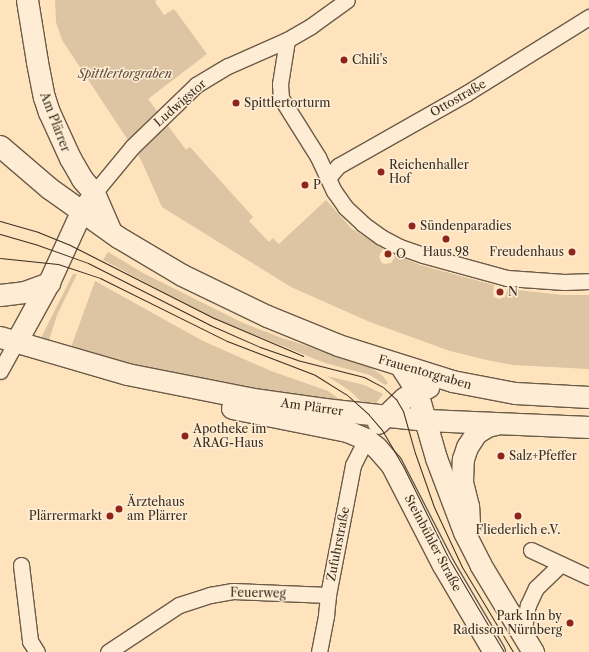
<!DOCTYPE html>
<meta charset="utf-8">
<style>
body{margin:0}
#map{position:relative;width:589px;height:652px;overflow:hidden;background:#fee3bd;font-family:"Libre Caslon Text",serif}
div>[style]{position:absolute}
.green>*{inset:0;background:#ddc4a2}
.roads{filter:drop-shadow(1px 0 #6b5b48) drop-shadow(-1px 0 #6b5b48) drop-shadow(0 1px #6b5b48) drop-shadow(0 -1px #6b5b48)}
.street>*{height:15px;margin:-7.5px;padding:0 7.5px;transform-origin:7.5px;border-radius:7.5px;background:#feedd4}
.secondary>*{height:21px;margin:-10.5px;padding:0 10.5px;transform-origin:10.5px;border-radius:10.5px;background:#feedd4}
.tram>*{height:1px;margin:-0.5px;padding:0 0.5px;transform-origin:0.5px;border-radius:0.5px;background:#3a2e21}
.dots>*{width:11px;height:11px;translate:-50% -50%;box-sizing:border-box;border:2px solid #feedd4;border-radius:50%}
span{translate:-50% -50%;white-space:nowrap;text-align:center;line-height:1.15;-webkit-text-stroke:3px #feedd4;paint-order:stroke}
.poi-label{font-size:12px;color:#3a2e21}
.left{translate:0 -50%;text-align:left}
.right{translate:-100% -50%;text-align:right}
.park-label{font-size:12px;color:#5b4c3b;font-style:italic}
.street-label{font-size:12px;color:#3a2e21}
</style>
<div id="map">
<div class="green">
<div style="clip-path:polygon(55px 0,157px 0,155px 2px,164px 15px,174px 9px,207px 54px,148px 99px,186px 150px,190px 147px,253px 217px,249px 221px,269px 242px,273px 238px,279px 244px,326px 200px,351px 228px,383px 248px,379px 257px,382px 263px,385px 264px,391px 263px,396px 255px,420px 265px,494px 285px,493px 293px,494px 297px,499px 299px,505px 297px,508px 289px,563px 295px,589px 295px,589px 369px,513px 365px,487px 360px,450px 351px,370px 322px,291px 287px,162px 207px,141px 160px,62px 40px,56px 22px)"></div>
<div style="clip-path:polygon(108px 252px,143px 273px,243px 323px,282px 338px,367px 365px,383px 376px,388px 383px,385px 385px,370px 375px,325px 363px,215px 319px,103px 260px)"></div>
<div style="clip-path:polygon(73px 274px,77px 274px,57px 315px,48px 343px,40px 340px)"></div>
<div style="clip-path:polygon(95px 281px,203px 341px,271px 371px,328px 391px,346px 404px,168px 376px,70px 350px)"></div>
<div style="clip-path:polygon(327px 376px,364px 385px,383px 394px,374px 406px,365px 405px,349px 390px)"></div>
</div>
<div class="roads">
<div class="street">
<div style="left:287px;top:40px;width:45px;rotate:99deg"></div>
<div style="left:280px;top:84px;width:14px;rotate:86deg"></div>
<div style="left:281px;top:98px;width:70px;rotate:57.9deg"></div>
<div style="left:318px;top:157px;width:38px;rotate:65deg"></div>
<div style="left:334px;top:191px;width:19px;rotate:55deg"></div>
<div style="left:345px;top:207px;width:25px;rotate:43deg"></div>
<div style="left:363px;top:224px;width:22px;rotate:36deg"></div>
<div style="left:381px;top:237px;width:21px;rotate:28deg"></div>
<div style="left:400px;top:247px;width:24px;rotate:19deg"></div>
<div style="left:423px;top:255px;width:87px;rotate:15.3deg"></div>
<div style="left:507px;top:278px;width:57px;rotate:4deg"></div>
<div style="left:564px;top:282px;width:25px;rotate:-2deg"></div>
<div style="left:328px;top:178px;width:16px;rotate:-50deg"></div>
<div style="left:338px;top:166px;width:148px;rotate:-29.5deg"></div>
<div style="left:467px;top:93px;width:144px;rotate:-31.9deg"></div>
<div style="left:94px;top:193px;width:60px;rotate:-50.4deg"></div>
<div style="left:132px;top:147px;width:89px;rotate:-44.1deg"></div>
<div style="left:196px;top:85px;width:37px;rotate:-31deg"></div>
<div style="left:228px;top:66px;width:64px;rotate:-23.8deg"></div>
<div style="left:287px;top:40px;width:28px;rotate:-30deg"></div>
<div style="left:311px;top:26px;width:44px;rotate:-35.8deg"></div>
<div style="left:0;top:371px;width:33px;rotate:-61deg"></div>
<div style="left:531px;top:550px;width:64px;rotate:25deg"></div>
<div style="left:21px;top:565px;width:77px;rotate:83.2deg"></div>
<div style="left:30px;top:641px;width:13px;rotate:58deg"></div>
<div style="left:523px;top:635px;width:30px;rotate:-81deg"></div>
<div style="left:528px;top:605px;width:19px;rotate:-65deg"></div>
<div style="left:536px;top:588px;width:33px;rotate:-44deg"></div>
<div style="left:108px;top:652px;width:85px;rotate:-33.5deg"></div>
<div style="left:179px;top:605px;width:33px;rotate:-18deg"></div>
<div style="left:210px;top:595px;width:23px;rotate:-10deg"></div>
<div style="left:233px;top:591px;width:95px;rotate:2.4deg"></div>
<div style="left:319px;top:652px;width:38px;rotate:-79deg"></div>
<div style="left:326px;top:615px;width:20px;rotate:-84deg"></div>
<div style="left:328px;top:595px;width:132px;rotate:-79.1deg"></div>
<div style="left:353px;top:465px;width:29px;rotate:-63deg"></div>
</div>
<div class="secondary">
<div style="left:27px;top:0;width:63px;rotate:80.8deg"></div>
<div style="left:37px;top:62px;width:36px;rotate:79deg"></div>
<div style="left:44px;top:97px;width:16px;rotate:72deg"></div>
<div style="left:49px;top:112px;width:51px;rotate:65.5deg"></div>
<div style="left:70px;top:158px;width:24px;rotate:60deg"></div>
<div style="left:82px;top:179px;width:18px;rotate:49deg"></div>
<div style="left:94px;top:193px;width:43px;rotate:66.4deg"></div>
<div style="left:0;top:146px;width:65px;rotate:40.6deg"></div>
<div style="left:49px;top:188px;width:85px;rotate:35.4deg"></div>
<div style="left:118px;top:237px;width:74px;rotate:30.7deg"></div>
<div style="left:182px;top:275px;width:94px;rotate:25.8deg"></div>
<div style="left:267px;top:316px;width:77px;rotate:22.2deg"></div>
<div style="left:338px;top:345px;width:120px;rotate:17.5deg"></div>
<div style="left:452px;top:381px;width:64px;rotate:10.8deg"></div>
<div style="left:515px;top:393px;width:74px;rotate:3.1deg"></div>
<div style="left:0;top:295px;width:24px;rotate:-7deg"></div>
<div style="left:24px;top:292px;width:27px;rotate:-20deg"></div>
<div style="left:0;top:337px;width:132px;rotate:16.2deg"></div>
<div style="left:127px;top:374px;width:128px;rotate:11.2deg"></div>
<div style="left:253px;top:399px;width:72px;rotate:8deg"></div>
<div style="left:324px;top:409px;width:103px;rotate:6.2deg"></div>
<div style="left:426px;top:420px;width:163px;rotate:2.5deg"></div>
<div style="left:16px;top:342px;width:68px;rotate:-61.2deg"></div>
<div style="left:49px;top:282px;width:77px;rotate:-65.4deg"></div>
<div style="left:81px;top:212px;width:14px;rotate:-54deg"></div>
<div style="left:400px;top:365px;width:20px;rotate:57deg"></div>
<div style="left:411px;top:382px;width:19px;rotate:65deg"></div>
<div style="left:419px;top:399px;width:61px;rotate:73.9deg"></div>
<div style="left:436px;top:458px;width:79px;rotate:69.3deg"></div>
<div style="left:464px;top:532px;width:36px;rotate:63deg"></div>
<div style="left:480px;top:564px;width:103px;rotate:58.9deg"></div>
<div style="left:232px;top:408px;width:117px;rotate:11.3deg"></div>
<div style="left:347px;top:431px;width:21px;rotate:23deg"></div>
<div style="left:366px;top:439px;width:13px;rotate:39deg"></div>
<div style="left:376px;top:447px;width:23px;rotate:49deg"></div>
<div style="left:391px;top:464px;width:114px;rotate:62.8deg"></div>
<div style="left:443px;top:565px;width:101px;rotate:59.6deg"></div>
<div style="left:378px;top:423px;width:36px;rotate:-44deg"></div>
<div style="left:404px;top:398px;width:14px;rotate:-30deg"></div>
<div style="left:416px;top:391px;width:13px;rotate:-18deg"></div>
<div style="left:469px;top:523px;width:17px;rotate:-93deg"></div>
<div style="left:468px;top:506px;width:25px;rotate:-104deg"></div>
<div style="left:462px;top:482px;width:23px;rotate:-88deg"></div>
<div style="left:463px;top:459px;width:13px;rotate:-72deg"></div>
<div style="left:467px;top:447px;width:17px;rotate:-57deg"></div>
<div style="left:476px;top:433px;width:13px;rotate:-32deg"></div>
<div style="left:487px;top:426px;width:9px;rotate:-13deg"></div>
</div>
</div>
<div class="tram">
<div style="left:0;top:221px;width:40px;rotate:16deg"></div>
<div style="left:38px;top:232px;width:32px;rotate:22deg"></div>
<div style="left:68px;top:244px;width:164px;rotate:26.9deg"></div>
<div style="left:214px;top:318px;width:97px;rotate:23.1deg"></div>
<div style="left:0;top:234px;width:36px;rotate:16deg"></div>
<div style="left:35px;top:244px;width:56px;rotate:19.7deg"></div>
<div style="left:88px;top:263px;width:137px;rotate:26.9deg"></div>
<div style="left:210px;top:325px;width:55px;rotate:23.7deg"></div>
<div style="left:260px;top:347px;width:39px;rotate:19deg"></div>
<div style="left:297px;top:360px;width:69px;rotate:14.2deg"></div>
<div style="left:364px;top:377px;width:21px;rotate:28deg"></div>
<div style="left:383px;top:387px;width:18px;rotate:43deg"></div>
<div style="left:396px;top:399px;width:14px;rotate:60deg"></div>
<div style="left:403px;top:411px;width:44px;rotate:74.1deg"></div>
<div style="left:415px;top:453px;width:57px;rotate:70.6deg"></div>
<div style="left:434px;top:507px;width:66px;rotate:65deg"></div>
<div style="left:462px;top:567px;width:99px;rotate:59deg"></div>
<div style="left:0;top:258px;width:58px;rotate:5.9deg"></div>
<div style="left:58px;top:264px;width:44px;rotate:18.4deg"></div>
<div style="left:100px;top:278px;width:142px;rotate:26.4deg"></div>
<div style="left:227px;top:341px;width:94px;rotate:21.1deg"></div>
<div style="left:315px;top:375px;width:36px;rotate:32deg"></div>
<div style="left:346px;top:394px;width:31px;rotate:42deg"></div>
<div style="left:369px;top:415px;width:20px;rotate:49deg"></div>
<div style="left:382px;top:430px;width:44px;rotate:59.9deg"></div>
<div style="left:404px;top:468px;width:102px;rotate:63.7deg"></div>
<div style="left:449px;top:559px;width:108px;rotate:59.4deg"></div>
</div>
<div class="dots">
<div style="left:344px;top:60px;background:#8f2418"></div>
<div style="left:236px;top:103px;background:#8f2418"></div>
<div style="left:381px;top:172px;background:#8f2418"></div>
<div style="left:305px;top:185px;background:#8f2418"></div>
<div style="left:412px;top:226px;background:#8f2418"></div>
<div style="left:446px;top:239px;background:#8f2418"></div>
<div style="left:572px;top:252px;background:#8f2418"></div>
<div style="left:388px;top:254px;background:#8f2418"></div>
<div style="left:500px;top:292px;background:#8f2418"></div>
<div style="left:185px;top:436px;background:#8f2418"></div>
<div style="left:501px;top:456px;background:#8f2418"></div>
<div style="left:119px;top:509px;background:#8f2418"></div>
<div style="left:110px;top:516px;background:#8f2418"></div>
<div style="left:518px;top:516px;background:#8f2418"></div>
<div style="left:570px;top:623px;background:#8f2418"></div>
</div>
<div class="poi-label">
<span class="left" style="left:352px;top:60px">Chili's</span>
<span class="left" style="left:244px;top:103px">Spittlertorturm</span>
<span class="left" style="left:389px;top:172px">Reichenhaller<br>Hof</span>
<span class="left" style="left:313px;top:185px">P</span>
<span class="left" style="left:420px;top:226px">Sündenparadies</span>
<span style="left:446px;top:252px">Haus 98</span>
<span class="right" style="left:564px;top:252px">Freudenhaus</span>
<span class="left" style="left:396px;top:254px">O</span>
<span class="left" style="left:508px;top:292px">N</span>
<span class="left" style="left:193px;top:436px">Apotheke im<br>ARAG-Haus</span>
<span class="left" style="left:509px;top:456px">Salz+Pfeffer</span>
<span class="left" style="left:127px;top:509px">Ärztehaus<br>am Plärrer</span>
<span class="right" style="left:102px;top:516px">Plärrermarkt</span>
<span style="left:518px;top:530px">Fliederlich e.V.</span>
<span class="right" style="left:562px;top:623px">Park Inn by<br>Radisson Nürnberg</span>
</div>
<div class="park-label">
<span style="left:125px;top:74px">Spittlertorgraben</span>
</div>
<div class="street-label">
<span style="left:458px;top:98px;rotate:-30deg">Ottostraße</span>
<span style="left:180px;top:103px;rotate:-41deg">Ludwigstor</span>
<span style="left:55px;top:122px;rotate:69deg">Am Plärrer</span>
<span style="left:425px;top:372px;rotate:16deg">Frauentorgraben</span>
<span style="left:312px;top:407px;rotate:8deg">Am Plärrer</span>
<span style="left:433px;top:543px;rotate:62deg">Steinbühler Straße</span>
<span style="left:338px;top:544px;rotate:-79deg">Zufuhrstraße</span>
<span style="left:258px;top:593px;rotate:1deg">Feuerweg</span>
</div>
</div>
